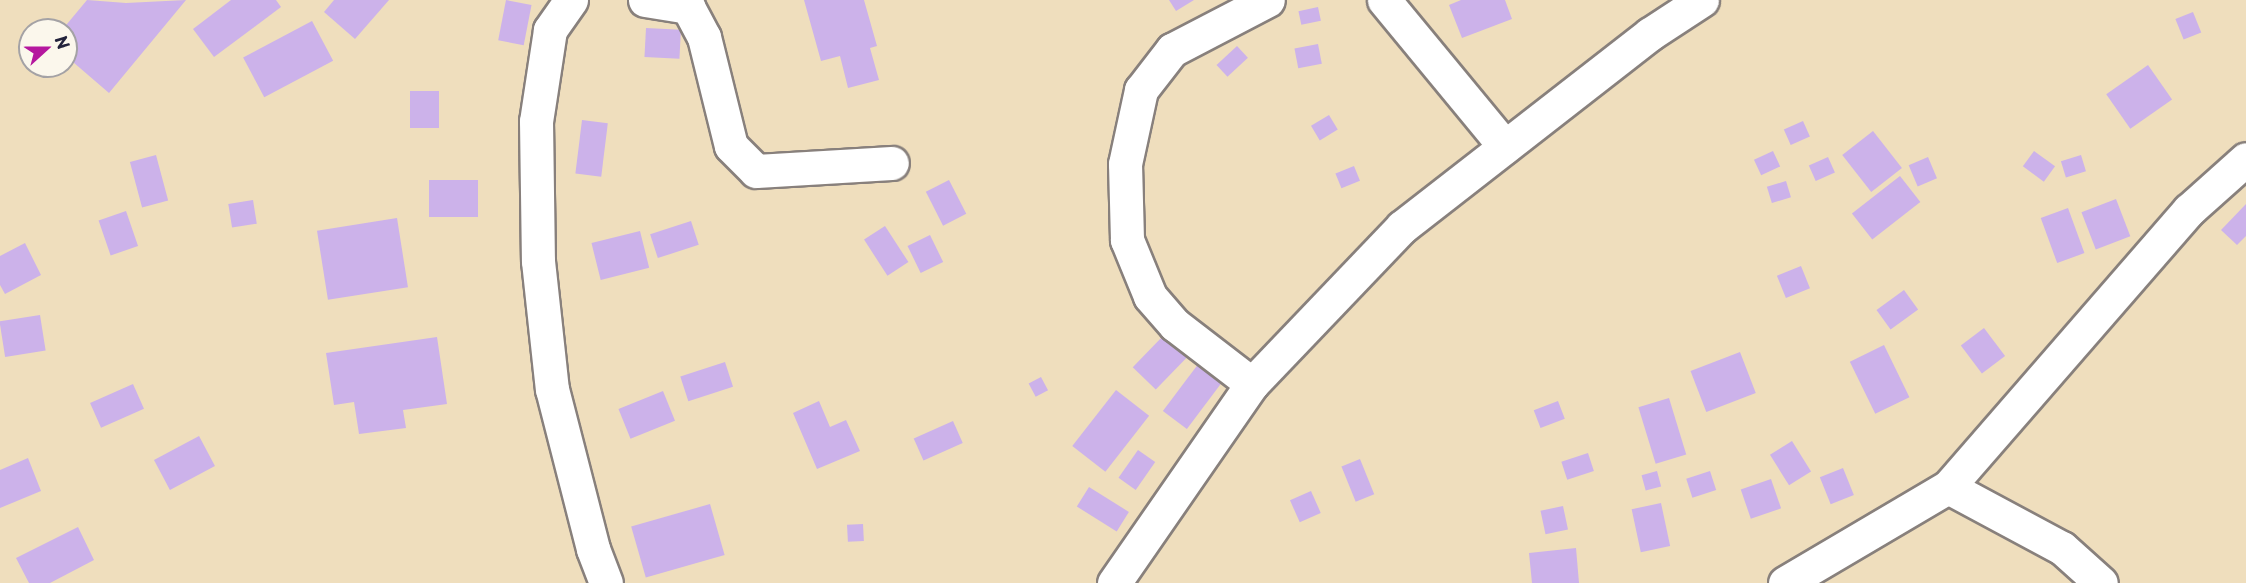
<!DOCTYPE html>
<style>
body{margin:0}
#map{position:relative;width:2246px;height:583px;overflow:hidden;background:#efdebd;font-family:"Playpen Sans",sans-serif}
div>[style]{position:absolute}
.building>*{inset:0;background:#ccb2ea;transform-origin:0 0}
.roads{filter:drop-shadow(2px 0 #88807c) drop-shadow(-2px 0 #88807c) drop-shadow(0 2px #88807c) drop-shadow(0 -2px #88807c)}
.street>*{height:33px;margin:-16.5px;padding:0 16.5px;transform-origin:16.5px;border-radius:16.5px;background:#fff}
span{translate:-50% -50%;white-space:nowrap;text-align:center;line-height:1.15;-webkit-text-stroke:6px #fbf7ec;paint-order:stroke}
.north{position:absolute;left:18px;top:18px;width:60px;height:60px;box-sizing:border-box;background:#fbf7ec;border:2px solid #a4a2a5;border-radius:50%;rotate:69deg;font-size:16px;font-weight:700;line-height:24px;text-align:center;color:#22223b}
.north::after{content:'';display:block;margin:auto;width:21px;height:27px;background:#b5179e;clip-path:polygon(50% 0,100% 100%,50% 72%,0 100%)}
</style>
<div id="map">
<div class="building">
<div style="clip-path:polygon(87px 0,126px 3px,186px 0,109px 93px,66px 56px,66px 30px,62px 30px)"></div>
<div style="clip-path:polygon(231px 0,276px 0,281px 7px,214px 57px,193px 29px)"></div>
<div style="clip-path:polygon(334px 0,389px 0,355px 39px,324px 12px)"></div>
<div style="left:506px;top:0;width:26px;height:41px;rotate:11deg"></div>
<div style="clip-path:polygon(804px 0,864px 0,877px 46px,870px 48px,879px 80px,848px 88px,840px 56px,821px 61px)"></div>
<div style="clip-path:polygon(1169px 0,1194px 0,1176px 11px)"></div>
<div style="clip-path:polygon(1461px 0,1505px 0,1512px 19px,1462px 38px,1449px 5px)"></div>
<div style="left:1318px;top:7px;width:14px;height:20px;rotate:78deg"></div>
<div style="left:2193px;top:12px;width:22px;height:19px;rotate:68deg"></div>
<div style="left:312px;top:21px;width:45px;height:78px;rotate:62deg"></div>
<div style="left:646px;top:28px;width:35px;height:29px;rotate:3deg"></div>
<div style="left:1318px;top:44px;width:20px;height:24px;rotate:79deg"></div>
<div style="left:1237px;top:46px;width:16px;height:28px;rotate:47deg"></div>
<div style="left:2148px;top:65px;width:42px;height:51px;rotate:55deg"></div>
<div style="left:410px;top:91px;width:29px;height:37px"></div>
<div style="left:1329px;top:115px;width:17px;height:21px;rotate:59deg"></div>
<div style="left:582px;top:120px;width:26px;height:54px;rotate:7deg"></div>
<div style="left:1803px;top:121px;width:17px;height:21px;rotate:66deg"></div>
<div style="left:1873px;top:131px;width:47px;height:39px;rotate:52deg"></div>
<div style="left:1773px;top:151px;width:17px;height:21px;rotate:65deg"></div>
<div style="left:2034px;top:151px;width:26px;height:19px;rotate:36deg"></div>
<div style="left:156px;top:155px;width:47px;height:27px;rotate:75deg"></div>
<div style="left:2081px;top:155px;width:17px;height:21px;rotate:73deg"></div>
<div style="left:1828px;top:157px;width:17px;height:21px;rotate:66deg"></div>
<div style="left:1928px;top:157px;width:23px;height:21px;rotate:67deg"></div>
<div style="left:1354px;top:166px;width:16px;height:20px;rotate:68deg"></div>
<div style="left:1900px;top:176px;width:33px;height:61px;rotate:52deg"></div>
<div style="left:429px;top:180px;width:49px;height:37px"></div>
<div style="left:949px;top:180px;width:38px;height:26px;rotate:63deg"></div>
<div style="left:1786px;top:181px;width:17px;height:20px;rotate:73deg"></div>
<div style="left:2116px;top:199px;width:40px;height:37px;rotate:69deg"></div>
<div style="left:253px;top:200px;width:24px;height:25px;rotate:81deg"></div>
<div style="clip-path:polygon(2246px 204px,2246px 236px,2237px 245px,2221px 230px)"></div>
<div style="left:2068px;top:208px;width:48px;height:29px;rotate:70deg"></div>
<div style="left:126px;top:211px;width:37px;height:29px;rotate:71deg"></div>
<div style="left:397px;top:218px;width:70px;height:81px;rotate:81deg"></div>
<div style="left:691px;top:221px;width:25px;height:43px;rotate:72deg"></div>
<div style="left:885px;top:226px;width:43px;height:25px;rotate:57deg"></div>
<div style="left:640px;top:231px;width:38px;height:50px;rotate:76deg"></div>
<div style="left:930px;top:235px;width:30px;height:25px;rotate:64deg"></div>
<div style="clip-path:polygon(25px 243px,41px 275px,5px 294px,0 285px,0 256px)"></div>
<div style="left:1801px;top:266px;width:24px;height:26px;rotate:68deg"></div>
<div style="left:1904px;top:290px;width:24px;height:34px;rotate:54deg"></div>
<div style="left:40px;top:315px;width:36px;height:41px;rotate:81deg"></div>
<div style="left:1984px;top:328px;width:35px;height:29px;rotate:53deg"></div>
<div style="left:1164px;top:335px;width:32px;height:45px;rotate:44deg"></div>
<div style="clip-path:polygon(437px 337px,447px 404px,403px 410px,406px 428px,359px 434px,354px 402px,334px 405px,326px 353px)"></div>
<div style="left:1884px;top:345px;width:58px;height:38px;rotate:64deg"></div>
<div style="left:1740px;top:352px;width:44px;height:53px;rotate:69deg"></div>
<div style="left:725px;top:362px;width:26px;height:47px;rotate:72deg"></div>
<div style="left:1199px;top:363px;width:30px;height:60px;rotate:37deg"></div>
<div style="left:1041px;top:377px;width:15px;height:14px;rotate:62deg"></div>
<div style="left:133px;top:384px;width:27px;height:47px;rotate:66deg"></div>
<div style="left:1116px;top:390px;width:42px;height:71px;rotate:38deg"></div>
<div style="left:663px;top:391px;width:32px;height:48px;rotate:68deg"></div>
<div style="left:1669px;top:398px;width:59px;height:32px;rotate:73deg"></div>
<div style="clip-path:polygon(819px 401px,830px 427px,846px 420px,860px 451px,817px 469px,793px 413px)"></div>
<div style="left:1558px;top:401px;width:19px;height:26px;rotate:69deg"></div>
<div style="left:953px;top:421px;width:24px;height:43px;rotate:66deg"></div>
<div style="left:199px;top:436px;width:34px;height:51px;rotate:62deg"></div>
<div style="left:1792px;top:441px;width:36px;height:26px;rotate:58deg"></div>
<div style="left:1138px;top:450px;width:21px;height:34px;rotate:35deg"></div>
<div style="left:1588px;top:453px;width:19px;height:28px;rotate:72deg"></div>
<div style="clip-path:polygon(28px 458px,41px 491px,0 508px,0 470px)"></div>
<div style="left:1360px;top:459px;width:38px;height:20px;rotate:68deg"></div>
<div style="left:1843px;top:468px;width:29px;height:25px;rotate:68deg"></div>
<div style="left:1657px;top:471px;width:16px;height:16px;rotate:75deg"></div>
<div style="left:1710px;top:471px;width:20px;height:25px;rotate:72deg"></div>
<div style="left:1771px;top:479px;width:31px;height:32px;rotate:71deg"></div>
<div style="left:1089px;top:487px;width:47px;height:23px;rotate:32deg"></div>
<div style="left:1311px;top:491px;width:24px;height:23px;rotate:66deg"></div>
<div style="left:1661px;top:503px;width:44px;height:30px;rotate:78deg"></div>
<div style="left:710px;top:504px;width:53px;height:82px;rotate:74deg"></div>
<div style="left:1563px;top:506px;width:24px;height:23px;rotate:78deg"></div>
<div style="left:863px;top:524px;width:17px;height:16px;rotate:87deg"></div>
<div style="clip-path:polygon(78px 527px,94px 560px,50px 583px,29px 583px,16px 558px)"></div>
<div style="clip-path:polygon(1576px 548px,1579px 583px,1532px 583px,1529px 553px)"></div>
</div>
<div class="roads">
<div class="street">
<div style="left:571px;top:0;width:37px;rotate:125deg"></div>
<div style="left:550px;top:30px;width:92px;rotate:98.7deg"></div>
<div style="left:536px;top:121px;width:140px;rotate:89.2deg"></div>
<div style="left:538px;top:261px;width:129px;rotate:83.8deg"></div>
<div style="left:552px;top:389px;width:165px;rotate:75.6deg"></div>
<div style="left:593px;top:549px;width:36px;rotate:69deg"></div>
<div style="left:645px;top:0;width:44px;rotate:9.2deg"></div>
<div style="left:688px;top:7px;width:34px;rotate:62deg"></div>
<div style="left:704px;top:37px;width:112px;rotate:76.1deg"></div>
<div style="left:731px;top:146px;width:35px;rotate:45deg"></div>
<div style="left:756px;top:171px;width:136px;rotate:-3.4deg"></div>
<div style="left:1384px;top:0;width:190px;rotate:50.5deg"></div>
<div style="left:1252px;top:384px;width:97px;rotate:-142.5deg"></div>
<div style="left:1175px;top:325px;width:38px;rotate:-131deg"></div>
<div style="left:1150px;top:296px;width:61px;rotate:-112.3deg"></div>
<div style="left:1127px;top:240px;width:76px;rotate:-91.5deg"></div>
<div style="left:1125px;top:164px;width:76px;rotate:-77.8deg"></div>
<div style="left:1141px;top:90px;width:51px;rotate:-52.2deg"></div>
<div style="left:1172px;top:50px;width:108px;rotate:-27.5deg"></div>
<div style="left:1948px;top:487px;width:129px;rotate:28.2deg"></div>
<div style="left:2062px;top:548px;width:52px;rotate:41.9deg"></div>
<div style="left:1114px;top:583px;width:242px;rotate:-55.3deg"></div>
<div style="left:1252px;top:384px;width:217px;rotate:-46.3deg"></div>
<div style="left:1402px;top:227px;width:314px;rotate:-37.9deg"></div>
<div style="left:1650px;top:34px;width:62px;rotate:-33.2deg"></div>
<div style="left:1785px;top:583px;width:189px;rotate:-30.5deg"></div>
<div style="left:1948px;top:487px;width:367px;rotate:-49deg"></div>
<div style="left:2189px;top:210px;width:76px;rotate:-41.8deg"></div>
</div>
</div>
<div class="north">N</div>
</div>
